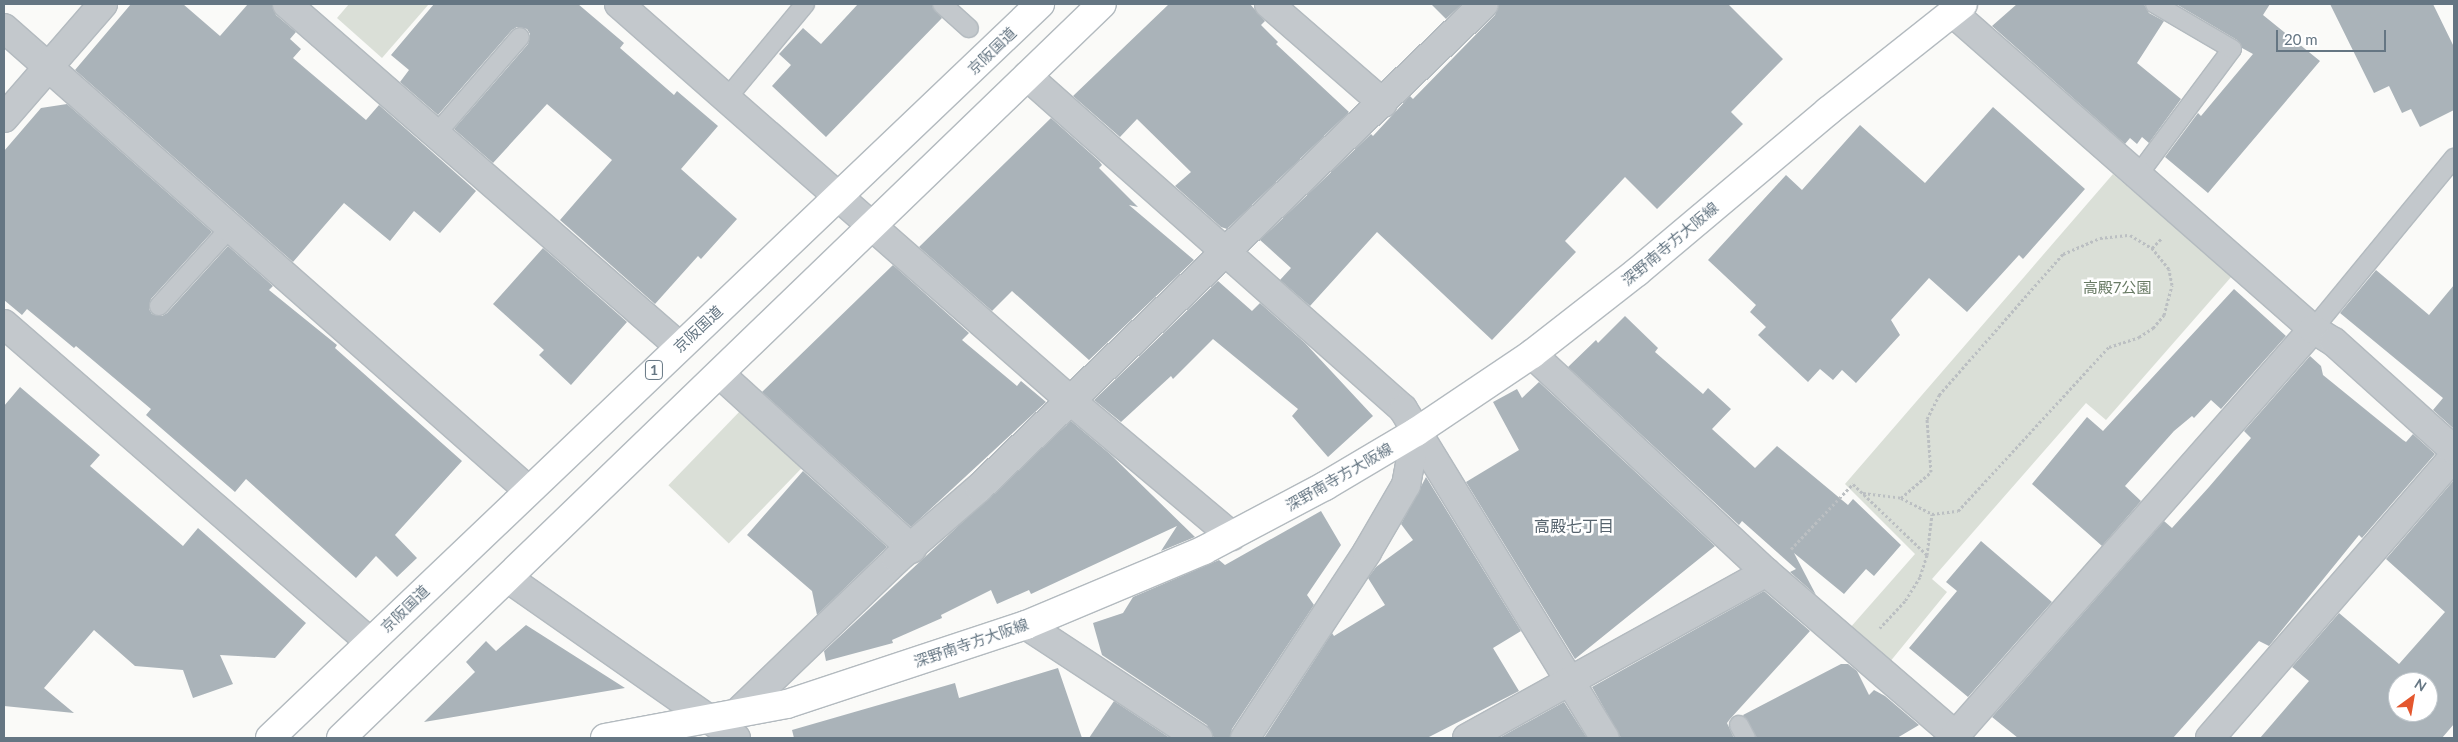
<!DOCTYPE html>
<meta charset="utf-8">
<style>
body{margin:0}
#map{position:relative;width:2458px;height:742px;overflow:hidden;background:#fafaf8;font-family:Lato,"Noto Sans JP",sans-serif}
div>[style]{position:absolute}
.green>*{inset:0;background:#dadfd7;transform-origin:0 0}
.building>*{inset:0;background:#aab3b9}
.path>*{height:3px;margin-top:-1.5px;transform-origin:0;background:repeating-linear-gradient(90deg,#bbbfc2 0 2.5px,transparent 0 5px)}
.roads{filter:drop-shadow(1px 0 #b3babf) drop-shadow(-1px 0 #b3babf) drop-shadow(0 1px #b3babf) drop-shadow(0 -1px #b3babf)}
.service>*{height:18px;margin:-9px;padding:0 9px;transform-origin:9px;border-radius:9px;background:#c3c8cc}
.minor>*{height:28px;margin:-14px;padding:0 14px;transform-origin:14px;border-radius:14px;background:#c3c8cc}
.tertiary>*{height:28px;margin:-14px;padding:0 14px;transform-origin:14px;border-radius:14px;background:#c3c8cc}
.secondary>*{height:28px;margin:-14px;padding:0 14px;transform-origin:14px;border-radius:14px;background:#fff}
.trunk>*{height:28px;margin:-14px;padding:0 14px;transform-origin:14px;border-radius:14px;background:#fff}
span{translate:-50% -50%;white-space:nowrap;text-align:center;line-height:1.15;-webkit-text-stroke:5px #fff;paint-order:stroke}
.shield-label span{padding:1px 4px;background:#fff;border:1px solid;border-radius:4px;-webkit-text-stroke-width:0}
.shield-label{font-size:14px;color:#657683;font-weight:700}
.street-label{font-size:15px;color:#657683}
.park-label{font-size:15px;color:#687a64}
.neighbourhood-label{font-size:16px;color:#57646e}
.frame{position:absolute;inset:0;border:5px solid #657683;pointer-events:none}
.north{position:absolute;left:2388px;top:672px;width:50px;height:50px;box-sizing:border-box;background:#fff;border:1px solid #c1c8cd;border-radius:50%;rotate:32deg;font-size:14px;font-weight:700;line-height:20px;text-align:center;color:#657683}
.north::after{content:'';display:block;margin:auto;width:18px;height:22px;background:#e4572e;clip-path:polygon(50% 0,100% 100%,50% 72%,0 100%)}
.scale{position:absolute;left:2276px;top:30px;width:110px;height:22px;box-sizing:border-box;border:2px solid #657683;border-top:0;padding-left:6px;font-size:15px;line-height:18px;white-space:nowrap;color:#657683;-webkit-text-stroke:4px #fff;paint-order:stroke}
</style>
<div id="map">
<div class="green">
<div style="clip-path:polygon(349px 4px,429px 4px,382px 58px,337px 18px)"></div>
<div style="clip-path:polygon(2113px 174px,2232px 276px,2106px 420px,2086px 403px,1932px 579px,1947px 592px,1889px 663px,1849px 629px,1915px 554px,1845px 484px)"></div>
<div style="left:742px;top:409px;width:84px;height:106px;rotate:44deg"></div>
</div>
<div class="building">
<div style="clip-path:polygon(131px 4px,183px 4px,220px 36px,248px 4px,272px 4px,276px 15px,296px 32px,290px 39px,301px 49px,293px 58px,366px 120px,379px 105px,476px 191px,440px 233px,414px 211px,390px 241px,344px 203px,293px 262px,75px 70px)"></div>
<div style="clip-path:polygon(434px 4px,578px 4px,624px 43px,620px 48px,674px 95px,677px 91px,718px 126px,681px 169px,737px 219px,701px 259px,698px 256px,655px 304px,560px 220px,612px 160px,547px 104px,493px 163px,454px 129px,528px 44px,530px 34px,527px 29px,517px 27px,512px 30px,438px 115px,400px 82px,409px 70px,391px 55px)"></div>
<div style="clip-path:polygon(858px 4px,932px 4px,942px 18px,826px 137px,772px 86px,791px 65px,779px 54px,803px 28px,821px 44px)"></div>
<div style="clip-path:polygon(1169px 4px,1250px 4px,1265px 21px,1261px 25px,1278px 42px,1276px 44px,1349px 112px,1227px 229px,1221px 227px,1175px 186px,1191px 172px,1137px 119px,1120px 137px,1073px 96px)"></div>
<div style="clip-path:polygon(1431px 4px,1462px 4px,1446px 19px)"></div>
<div style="clip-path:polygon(1499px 4px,1728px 4px,1783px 59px,1731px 112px,1743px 124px,1657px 209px,1625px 177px,1565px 241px,1576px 252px,1492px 340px,1377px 232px,1310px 306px,1280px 280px,1291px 268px,1260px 240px,1371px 134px,1373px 136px,1410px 96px,1413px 99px,1495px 15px)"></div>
<div style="clip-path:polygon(2017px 4px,2144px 4px,2149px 13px,2164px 21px,2137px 63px,2181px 99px,2149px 143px,2142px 137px,2137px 144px,2130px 138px,2125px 144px,1992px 26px)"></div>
<div style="clip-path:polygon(2176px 4px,2270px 4px,2263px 15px,2320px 61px,2208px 193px,2165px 157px,2198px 113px,2201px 116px,2253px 54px,2242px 48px,2237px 40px)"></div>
<div style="clip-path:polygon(2330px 4px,2433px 4px,2454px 47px,2454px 110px,2420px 127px,2411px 109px,2402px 113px,2389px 86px,2374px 93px)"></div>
<div style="clip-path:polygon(67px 104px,212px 232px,151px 299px,149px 309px,152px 314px,162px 316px,167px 313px,228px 246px,273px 286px,269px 290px,337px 345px,335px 348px,462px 461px,395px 535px,417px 558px,397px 577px,376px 556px,356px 578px,246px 479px,235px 492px,146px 415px,151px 409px,76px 346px,74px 348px,27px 309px,22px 315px,4px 300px,4px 151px,41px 108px)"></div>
<div style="clip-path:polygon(1993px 107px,2085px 189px,2023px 259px,2019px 255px,1967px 312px,1929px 278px,1891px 320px,1900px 335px,1856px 383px,1842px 370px,1833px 380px,1820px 369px,1808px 382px,1758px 335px,1766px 327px,1750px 312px,1756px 305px,1708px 260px,1786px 175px,1802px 190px,1860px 125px,1925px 183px)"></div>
<div style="clip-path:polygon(1051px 118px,1099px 161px,1102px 165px,1099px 168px,1138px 207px,1129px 205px,1194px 260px,1089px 360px,1012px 291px,992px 311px,919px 247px)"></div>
<div style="clip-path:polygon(543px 248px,627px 322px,571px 385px,539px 355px,544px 350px,493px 304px)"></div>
<div style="clip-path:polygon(893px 265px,969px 333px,962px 340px,1017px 386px,1021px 381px,1046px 402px,911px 527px,762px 392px)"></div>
<div style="clip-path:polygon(2376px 270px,2429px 315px,2454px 285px,2454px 429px,2433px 410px,2443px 398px,2340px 313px)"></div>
<div style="clip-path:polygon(1218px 281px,1252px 311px,1260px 303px,1305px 343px,1373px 416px,1328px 457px,1292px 416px,1298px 409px,1213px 339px,1173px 379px,1171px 376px,1121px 422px,1094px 400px)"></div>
<div style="clip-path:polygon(2234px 289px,2286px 336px,2221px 409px,2211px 400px,2194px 418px,2192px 416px,2174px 431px,2125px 486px,2141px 501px,2102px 546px,2032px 484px,2087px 417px,2103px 431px)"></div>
<div style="clip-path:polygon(1625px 316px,1658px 348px,1655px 352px,1703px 394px,1708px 388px,1731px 409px,1712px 429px,1755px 468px,1777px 446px,1848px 505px,1853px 499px,1901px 545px,1874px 576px,1866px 569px,1844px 594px,1794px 553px,1816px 595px,1790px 572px,1796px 569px,1742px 521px,1739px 525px,1568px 367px,1596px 340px,1598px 343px)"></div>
<div style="clip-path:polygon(2310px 356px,2321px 366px,2323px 375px,2403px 440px,2406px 442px,2413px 434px,2435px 454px,2362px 538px,2359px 535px,2269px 646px,2259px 641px,2173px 738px,2018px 738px,1992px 717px,2164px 521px,2172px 528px,2209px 487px,2251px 438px,2244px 431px)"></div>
<div style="clip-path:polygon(1539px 382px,1715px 546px,1575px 659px,1466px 482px,1519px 450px,1493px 402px,1517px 389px,1522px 398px)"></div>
<div style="clip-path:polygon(20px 387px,100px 455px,90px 466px,183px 546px,198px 528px,306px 623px,275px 658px,220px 655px,233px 684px,193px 698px,183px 670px,135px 666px,94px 630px,44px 688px,74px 713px,4px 706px,4px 406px)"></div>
<div style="clip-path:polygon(1071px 421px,1110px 454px,1195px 537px,1161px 551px,1177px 526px,1031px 594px,1029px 590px,997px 604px,991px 590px,941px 615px,942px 618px,892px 640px,893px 643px,826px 661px,824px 651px)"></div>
<div style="clip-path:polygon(803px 471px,887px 547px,817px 615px,812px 591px,747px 535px)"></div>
<div style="clip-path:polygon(1426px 477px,1521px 631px,1493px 648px,1519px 691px,1427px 738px,1264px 738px,1332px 633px,1334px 636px,1385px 605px,1368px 578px,1376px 567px,1413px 540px,1401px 524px)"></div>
<div style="clip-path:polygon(evenodd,2454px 480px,2454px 724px,2442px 738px,2260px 738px,2309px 681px,2292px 667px,2339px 613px,2399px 664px,2445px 612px,2386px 559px,2454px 480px,2398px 682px,2428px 682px,2428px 712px,2398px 712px,2398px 682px)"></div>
<div style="clip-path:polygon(1321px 511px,1341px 545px,1307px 595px,1314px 605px,1232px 729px,1230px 738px,1214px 738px,1207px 725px,1102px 655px,1093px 623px,1123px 613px,1133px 597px,1219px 560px,1225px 565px)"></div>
<div style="clip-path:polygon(1981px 541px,2052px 602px,1968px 697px,1909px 648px,1957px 591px,1946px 582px)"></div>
<div style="clip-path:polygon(1764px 591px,1810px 631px,1730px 719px,1727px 723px,1734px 738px,1621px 738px,1592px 687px)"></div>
<div style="clip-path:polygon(526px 625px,625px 688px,424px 722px,475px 672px,466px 662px,486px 641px,496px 651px)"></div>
<div style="clip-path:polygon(1841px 664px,1848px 664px,1857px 671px,1869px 695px,1874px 690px,1885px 696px,1919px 725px,1897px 738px,1757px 738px,1743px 715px)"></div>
<div style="clip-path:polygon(1058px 668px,1082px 738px,794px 738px,792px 730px,955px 683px,959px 698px)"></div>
<div style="clip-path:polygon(1114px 701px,1170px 738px,1089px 738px)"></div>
<div style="clip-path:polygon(1564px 702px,1587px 738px,1499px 738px)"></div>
</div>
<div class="path">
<div style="left:1863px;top:493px;width:38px;rotate:7deg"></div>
<div style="left:1901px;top:498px;width:40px;rotate:-41deg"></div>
<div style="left:1931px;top:472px;width:53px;rotate:-94.3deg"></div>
<div style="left:1927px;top:419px;width:27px;rotate:-63deg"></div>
<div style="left:1939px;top:395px;width:188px;rotate:-48.7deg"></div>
<div style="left:2063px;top:254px;width:40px;rotate:-23.4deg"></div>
<div style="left:2100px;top:238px;width:30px;rotate:-6deg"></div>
<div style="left:2130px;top:235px;width:26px;rotate:31deg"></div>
<div style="left:1901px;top:498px;width:35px;rotate:27deg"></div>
<div style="left:1932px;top:514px;width:26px;rotate:-7deg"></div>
<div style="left:1958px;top:511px;width:223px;rotate:-47.4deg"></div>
<div style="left:2109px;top:347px;width:32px;rotate:-18deg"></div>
<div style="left:2139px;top:337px;width:17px;rotate:-33deg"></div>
<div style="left:2153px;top:328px;width:17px;rotate:-50deg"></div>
<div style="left:2164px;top:315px;width:31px;rotate:-75deg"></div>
<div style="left:2172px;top:285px;width:16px;rotate:-101deg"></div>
<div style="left:2169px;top:269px;width:27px;rotate:-129deg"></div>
<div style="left:2152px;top:248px;width:13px;rotate:-45deg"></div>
<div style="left:1791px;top:549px;width:90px;rotate:-46.4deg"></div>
<div style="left:1853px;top:484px;width:103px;rotate:43.8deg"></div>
<div style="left:1927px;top:555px;width:23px;rotate:108deg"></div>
<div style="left:1920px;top:577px;width:28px;rotate:122deg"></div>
<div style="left:1905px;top:601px;width:37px;rotate:133deg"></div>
<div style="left:1927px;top:555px;width:41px;rotate:-83deg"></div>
</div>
<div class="roads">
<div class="service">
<div style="left:942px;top:4px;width:36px;rotate:42deg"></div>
<div style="left:727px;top:98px;width:122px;rotate:-50.3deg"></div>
<div style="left:436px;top:134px;width:128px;rotate:-49.1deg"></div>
<div style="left:2138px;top:175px;width:157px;rotate:-53.3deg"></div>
<div style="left:2232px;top:49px;width:89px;rotate:-149.7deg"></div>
<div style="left:159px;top:306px;width:105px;rotate:-47.7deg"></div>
<div style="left:2313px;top:329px;width:222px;rotate:-50.5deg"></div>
<div style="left:1739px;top:725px;width:15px;rotate:62deg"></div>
</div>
<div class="minor">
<div style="left:287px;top:4px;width:520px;rotate:41.1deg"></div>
<div style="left:619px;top:4px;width:602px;rotate:41.29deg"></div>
<div style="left:1071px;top:401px;width:210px;rotate:40deg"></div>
<div style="left:1269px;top:4px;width:151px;rotate:41deg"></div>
<div style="left:4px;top:28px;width:699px;rotate:41.4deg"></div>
<div style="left:1027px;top:76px;width:502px;rotate:41.53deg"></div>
<div style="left:1403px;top:409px;width:386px;rotate:58.5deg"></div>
<div style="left:4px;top:118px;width:151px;rotate:-49deg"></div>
<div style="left:1532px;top:354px;width:320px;rotate:43deg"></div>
<div style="left:1766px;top:572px;width:254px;rotate:40.8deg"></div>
<div style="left:721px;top:375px;width:258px;rotate:42.3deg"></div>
<div style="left:509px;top:579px;width:277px;rotate:35deg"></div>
<div style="left:1026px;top:625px;width:206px;rotate:33.3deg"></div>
<div style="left:736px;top:714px;width:223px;rotate:-43.9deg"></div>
<div style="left:897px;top:559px;width:108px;rotate:-40.9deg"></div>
<div style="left:979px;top:488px;width:699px;rotate:-43.78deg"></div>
<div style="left:1245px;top:738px;width:222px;rotate:-56.7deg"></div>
<div style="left:1367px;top:552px;width:78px;rotate:-59.8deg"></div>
<div style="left:1406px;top:485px;width:54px;rotate:-79.3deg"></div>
<div style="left:1467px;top:738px;width:342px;rotate:-29deg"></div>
<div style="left:1953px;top:738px;width:545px;rotate:-48.65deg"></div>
<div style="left:2210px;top:738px;width:373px;rotate:-49.1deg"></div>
</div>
<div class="tertiary">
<div style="left:1952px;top:12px;width:480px;rotate:41.3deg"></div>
<div style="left:2313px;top:329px;width:25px;rotate:32deg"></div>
<div style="left:2334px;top:342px;width:161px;rotate:42deg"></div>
<div style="left:4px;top:324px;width:485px;rotate:41deg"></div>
</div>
<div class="secondary">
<div style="left:605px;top:738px;width:185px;rotate:-10.6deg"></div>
<div style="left:787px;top:704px;width:252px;rotate:-18.3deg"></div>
<div style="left:1026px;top:625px;width:193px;rotate:-22.8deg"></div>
<div style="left:1204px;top:550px;width:137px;rotate:-27.9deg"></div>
<div style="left:1325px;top:486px;width:106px;rotate:-30.7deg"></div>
<div style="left:1416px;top:432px;width:140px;rotate:-33.9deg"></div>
<div style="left:1532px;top:354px;width:133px;rotate:-38deg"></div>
<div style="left:1637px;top:272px;width:250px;rotate:-40.1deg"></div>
<div style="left:1828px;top:111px;width:172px;rotate:-38.4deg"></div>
</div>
<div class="trunk">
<div style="left:270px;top:738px;width:1064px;rotate:-43.63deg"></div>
<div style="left:341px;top:738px;width:1057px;rotate:-43.97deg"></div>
</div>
</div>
<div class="shield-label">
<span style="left:654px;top:370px">1</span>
</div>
<div class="street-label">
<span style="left:992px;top:51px;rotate:-44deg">京阪国道</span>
<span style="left:1670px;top:244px;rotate:-40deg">深野南寺方大阪線</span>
<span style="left:698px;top:329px;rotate:-43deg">京阪国道</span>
<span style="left:1339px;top:477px;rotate:-30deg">深野南寺方大阪線</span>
<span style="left:405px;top:609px;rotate:-44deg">京阪国道</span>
<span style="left:971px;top:643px;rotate:-19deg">深野南寺方大阪線</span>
</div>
<div class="park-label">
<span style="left:2117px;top:288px">高殿7公園</span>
</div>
<div class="neighbourhood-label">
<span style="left:1574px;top:526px">高殿七丁目</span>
</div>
<div class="frame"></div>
<div class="north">N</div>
<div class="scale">20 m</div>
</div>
